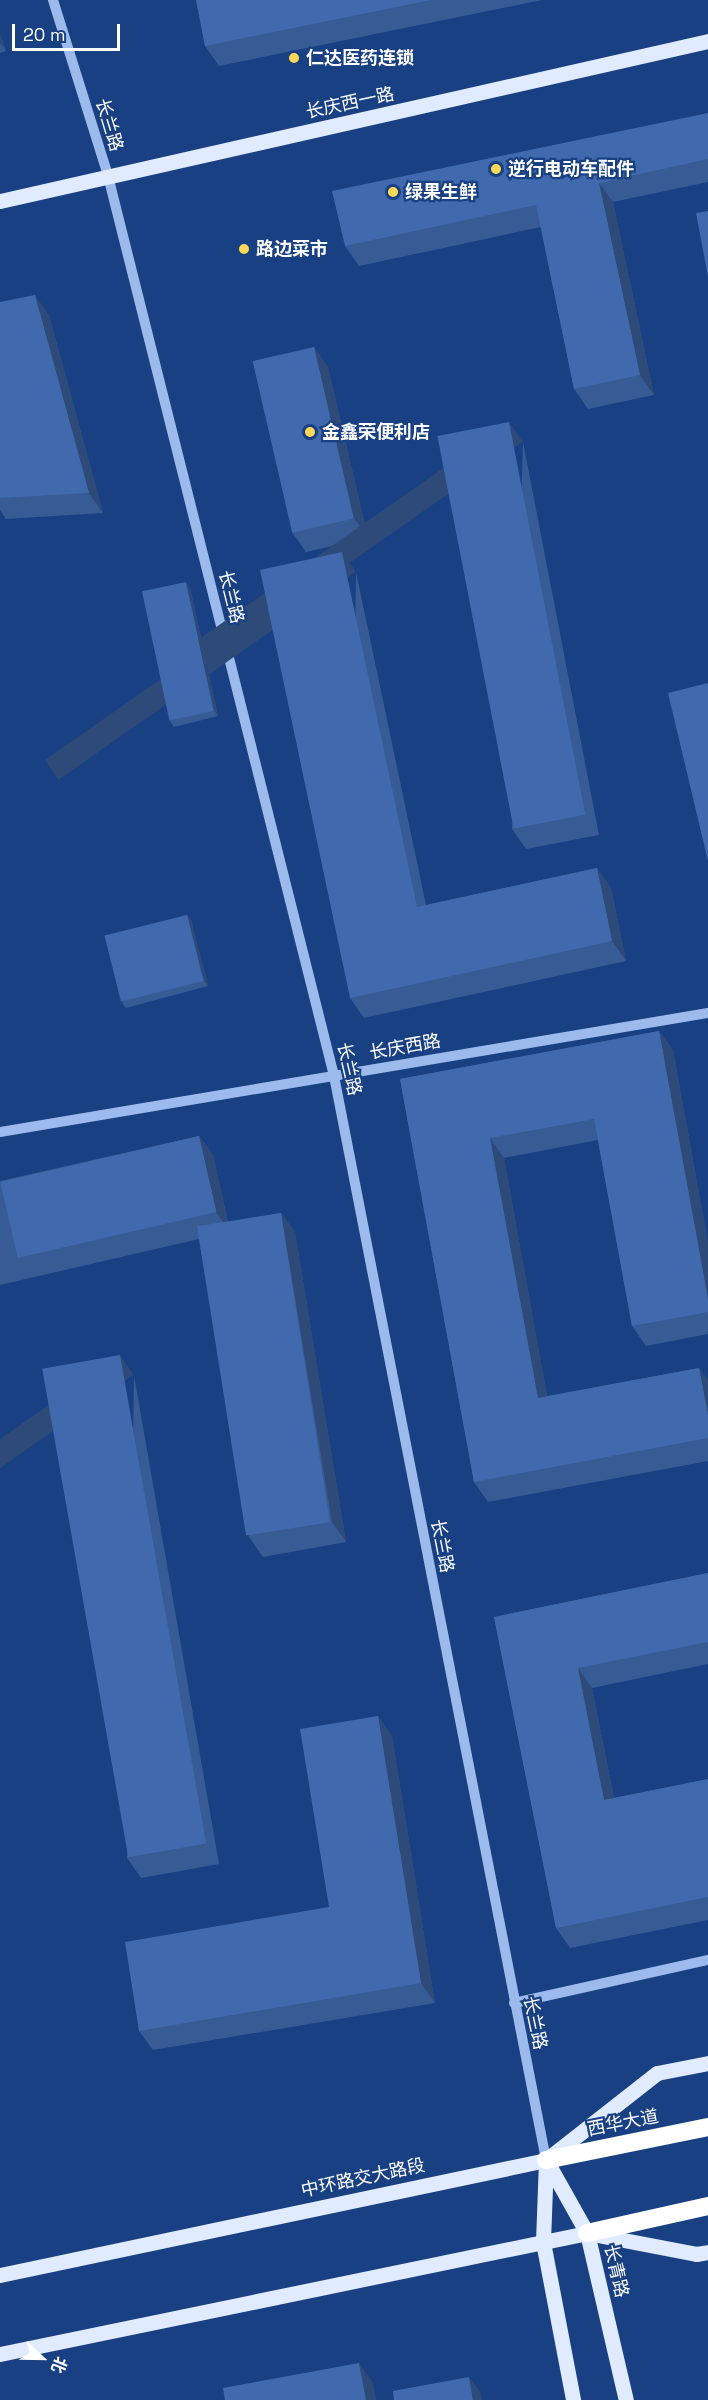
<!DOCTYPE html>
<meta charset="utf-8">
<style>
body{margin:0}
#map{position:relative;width:708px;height:2400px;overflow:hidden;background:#184083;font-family:"Space Grotesk","Noto Sans SC",sans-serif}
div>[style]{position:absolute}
.minor>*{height:10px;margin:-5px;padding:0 5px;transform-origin:5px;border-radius:5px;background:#9cbbec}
.major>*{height:15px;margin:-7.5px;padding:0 7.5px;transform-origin:7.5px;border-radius:7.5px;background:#e1ebff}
.highway>*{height:18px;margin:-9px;padding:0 9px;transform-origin:9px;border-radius:9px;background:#fff}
.wall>*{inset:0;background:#375b95}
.shaded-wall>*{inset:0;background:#2d4a79;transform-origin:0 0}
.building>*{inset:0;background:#406aad;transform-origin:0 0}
.dots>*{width:16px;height:16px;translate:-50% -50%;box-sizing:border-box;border:3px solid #184083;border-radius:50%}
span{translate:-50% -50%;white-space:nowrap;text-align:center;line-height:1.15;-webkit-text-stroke:4.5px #184083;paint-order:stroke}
.poi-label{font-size:18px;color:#fff;font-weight:700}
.left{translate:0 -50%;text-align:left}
.street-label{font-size:18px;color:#fff}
.north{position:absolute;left:12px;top:2328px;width:60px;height:60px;-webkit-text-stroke:4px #184083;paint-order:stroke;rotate:112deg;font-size:16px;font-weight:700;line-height:24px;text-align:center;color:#fff}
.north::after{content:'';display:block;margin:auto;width:21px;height:27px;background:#fff;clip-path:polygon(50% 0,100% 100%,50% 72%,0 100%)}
.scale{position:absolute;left:12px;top:24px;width:108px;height:27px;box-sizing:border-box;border:3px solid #fff;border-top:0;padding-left:8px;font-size:18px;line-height:21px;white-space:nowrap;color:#fff;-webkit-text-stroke:4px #184083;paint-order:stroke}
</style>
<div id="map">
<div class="minor">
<div style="left:53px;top:0;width:184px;rotate:72.6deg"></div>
<div style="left:108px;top:176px;width:928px;rotate:75.9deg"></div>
<div style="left:334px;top:1076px;width:1105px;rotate:78.93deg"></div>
<div style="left:0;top:1132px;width:718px;rotate:-9.54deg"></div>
<div style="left:514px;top:2003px;width:199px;rotate:-12.5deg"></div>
</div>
<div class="major">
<div style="left:0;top:201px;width:726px;rotate:-12.73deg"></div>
<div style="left:546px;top:2160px;width:84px;rotate:60.7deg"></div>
<div style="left:587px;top:2233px;width:171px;rotate:76.9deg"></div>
<div style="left:546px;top:2160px;width:82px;rotate:92.1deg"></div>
<div style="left:543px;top:2242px;width:161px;rotate:79.2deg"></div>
<div style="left:0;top:2275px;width:558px;rotate:-11.89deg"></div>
<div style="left:546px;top:2160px;width:141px;rotate:-38.1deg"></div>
<div style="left:657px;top:2073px;width:52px;rotate:-11.1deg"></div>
<div style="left:0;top:2354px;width:599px;rotate:-11.65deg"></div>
<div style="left:587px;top:2233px;width:111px;rotate:10.9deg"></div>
<div style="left:696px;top:2254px;width:12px;rotate:-9deg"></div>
</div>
<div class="highway">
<div style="left:546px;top:2160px;width:165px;rotate:-11.5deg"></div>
<div style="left:587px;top:2233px;width:124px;rotate:-12.6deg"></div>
</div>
<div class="wall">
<div style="clip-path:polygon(196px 0,542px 0,219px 66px,205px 46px)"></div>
<div style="clip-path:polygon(0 34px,6px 51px,0 53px)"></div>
<div style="clip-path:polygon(708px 113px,708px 182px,613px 202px,654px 395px,588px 409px,574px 389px,541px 227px,359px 266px,345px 246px)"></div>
<div style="clip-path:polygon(0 302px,49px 315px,103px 513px,6px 519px,0 510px)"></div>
<div style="clip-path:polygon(314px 347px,328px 367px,368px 538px,306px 552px,292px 532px)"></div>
<div style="clip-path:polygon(523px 442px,599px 835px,526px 849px,512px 829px)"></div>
<div style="clip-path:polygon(356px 572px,426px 905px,597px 868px,611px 888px,626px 961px,364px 1018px,350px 998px)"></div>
<div style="clip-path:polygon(190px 588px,218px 716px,174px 727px,170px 721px)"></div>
<div style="clip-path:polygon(187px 915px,191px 920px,208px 986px,126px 1008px,122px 1003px)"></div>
<div style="clip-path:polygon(659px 1031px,673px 1050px,708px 1243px,708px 1334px,646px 1346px,632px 1326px,598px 1140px,504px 1158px,547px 1396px,699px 1368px,708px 1380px,708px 1461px,488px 1502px,474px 1482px,400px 1079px)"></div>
<div style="clip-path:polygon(199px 1136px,213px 1155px,228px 1222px,281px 1213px,295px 1232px,346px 1542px,263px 1557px,249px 1537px,199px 1239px,0 1285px,0 1181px)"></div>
<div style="clip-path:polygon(134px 1375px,219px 1864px,141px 1878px,127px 1858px)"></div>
<div style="clip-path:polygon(708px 1573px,708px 1664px,592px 1688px,614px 1798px,708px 1779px,708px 1920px,570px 1948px,556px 1928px,494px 1617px)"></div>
<div style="clip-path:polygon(378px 1716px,392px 1736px,435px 2003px,153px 2050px,139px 2031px,329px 1907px)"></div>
</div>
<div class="shaded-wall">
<div style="clip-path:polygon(0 34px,6px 51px,0 43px)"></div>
<div style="clip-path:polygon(599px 183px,613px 202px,654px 395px,640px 375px)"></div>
<div style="clip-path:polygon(35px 295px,49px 315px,103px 513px,89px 493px)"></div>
<div style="clip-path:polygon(314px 347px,328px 367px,368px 538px,354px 518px)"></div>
<div style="left:509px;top:422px;width:24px;height:400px;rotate:55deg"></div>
<div style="left:342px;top:552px;width:24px;height:363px;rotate:55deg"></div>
<div style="clip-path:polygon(186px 582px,190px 588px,218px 716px,214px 711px)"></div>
<div style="clip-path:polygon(597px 868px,611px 888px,626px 961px,612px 941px)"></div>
<div style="clip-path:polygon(187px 915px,191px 920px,208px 986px,204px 981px)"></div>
<div style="clip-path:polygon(659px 1031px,673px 1050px,708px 1243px,708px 1299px)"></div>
<div style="clip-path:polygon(199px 1136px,213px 1155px,230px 1232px,216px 1212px)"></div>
<div style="clip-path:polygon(490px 1138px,504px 1158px,551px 1417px,538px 1398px)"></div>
<div style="clip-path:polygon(281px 1213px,295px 1232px,346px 1542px,332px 1522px)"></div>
<div style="left:120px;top:1355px;width:24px;height:496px;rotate:55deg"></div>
<div style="clip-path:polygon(699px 1368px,708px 1380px,708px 1415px)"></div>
<div style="clip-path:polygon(578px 1668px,592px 1688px,618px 1820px,604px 1800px)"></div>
<div style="clip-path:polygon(378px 1716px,392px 1736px,435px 2003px,421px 1983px)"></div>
<div style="clip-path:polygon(359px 2363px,373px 2382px,376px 2400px,366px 2400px)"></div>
<div style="clip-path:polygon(469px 2377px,481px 2393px,482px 2400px,473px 2400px)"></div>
</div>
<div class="building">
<div style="clip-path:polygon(196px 0,431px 0,205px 46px)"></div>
<div style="clip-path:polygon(708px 113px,708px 159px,599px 183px,640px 375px,574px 389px,536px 205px,345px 246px,332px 191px)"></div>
<div style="clip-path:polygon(708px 211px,708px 277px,696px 213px)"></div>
<div style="clip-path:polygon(35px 295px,89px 493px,0 498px,0 302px)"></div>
<div style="left:314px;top:347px;width:176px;height:63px;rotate:77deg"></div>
<div style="left:509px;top:422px;width:400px;height:73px;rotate:79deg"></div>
<div style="clip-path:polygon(342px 552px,417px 907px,597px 868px,612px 941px,350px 998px,260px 570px)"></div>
<div style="left:186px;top:582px;width:132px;height:45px;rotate:78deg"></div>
<div style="clip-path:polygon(708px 683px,708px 861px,668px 693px)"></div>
<div style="left:187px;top:915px;width:68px;height:85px;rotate:76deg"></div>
<div style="clip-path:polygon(659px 1031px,708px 1299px,708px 1312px,632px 1326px,594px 1119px,490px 1138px,538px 1398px,699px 1368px,708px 1415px,708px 1438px,474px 1482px,400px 1079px)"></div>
<div style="left:199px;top:1136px;width:78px;height:204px;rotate:77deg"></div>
<div style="left:281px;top:1213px;width:313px;height:85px;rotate:81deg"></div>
<div style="left:120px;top:1355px;width:496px;height:79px;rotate:80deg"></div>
<div style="clip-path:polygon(708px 1573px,708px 1642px,578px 1668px,604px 1800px,708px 1779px,708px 1897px,556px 1928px,494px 1617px)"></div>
<div style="clip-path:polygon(378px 1716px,421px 1983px,139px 2031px,125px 1942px,329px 1907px,300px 1729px)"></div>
<div style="clip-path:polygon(359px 2363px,366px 2400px,225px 2400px,223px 2388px)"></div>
<div style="clip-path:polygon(469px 2377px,473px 2400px,394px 2400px,393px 2391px)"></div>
</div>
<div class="dots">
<div style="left:294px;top:58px;background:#ffd857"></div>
<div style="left:496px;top:169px;background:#ffd857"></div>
<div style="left:393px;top:192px;background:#ffd857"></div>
<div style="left:244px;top:249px;background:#ffd857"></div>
<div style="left:310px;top:432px;background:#ffd857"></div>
</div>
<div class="poi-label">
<span class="left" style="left:306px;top:58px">仁达医药连锁</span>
<span class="left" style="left:508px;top:169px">逆行电动车配件</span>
<span class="left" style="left:405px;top:192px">绿果生鲜</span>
<span class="left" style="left:256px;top:249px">路边菜市</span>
<span class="left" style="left:322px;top:432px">金鑫荣便利店</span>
</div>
<div class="street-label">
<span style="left:350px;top:103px;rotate:-12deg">长庆西一路</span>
<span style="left:109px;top:125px;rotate:73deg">长兰路</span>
<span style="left:231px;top:597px;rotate:76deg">长兰路</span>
<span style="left:405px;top:1047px;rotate:-10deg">长庆西路</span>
<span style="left:349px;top:1069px;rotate:77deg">长兰路</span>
<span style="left:442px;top:1546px;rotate:79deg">长兰路</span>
<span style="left:535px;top:2023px;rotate:78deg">长兰路</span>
<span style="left:623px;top:2123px;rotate:-11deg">西华大道</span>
<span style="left:363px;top:2178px;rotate:-12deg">中环路交大路段</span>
<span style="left:616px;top:2271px;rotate:77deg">长青路</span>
</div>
<div class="north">北</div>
<div class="scale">20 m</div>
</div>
